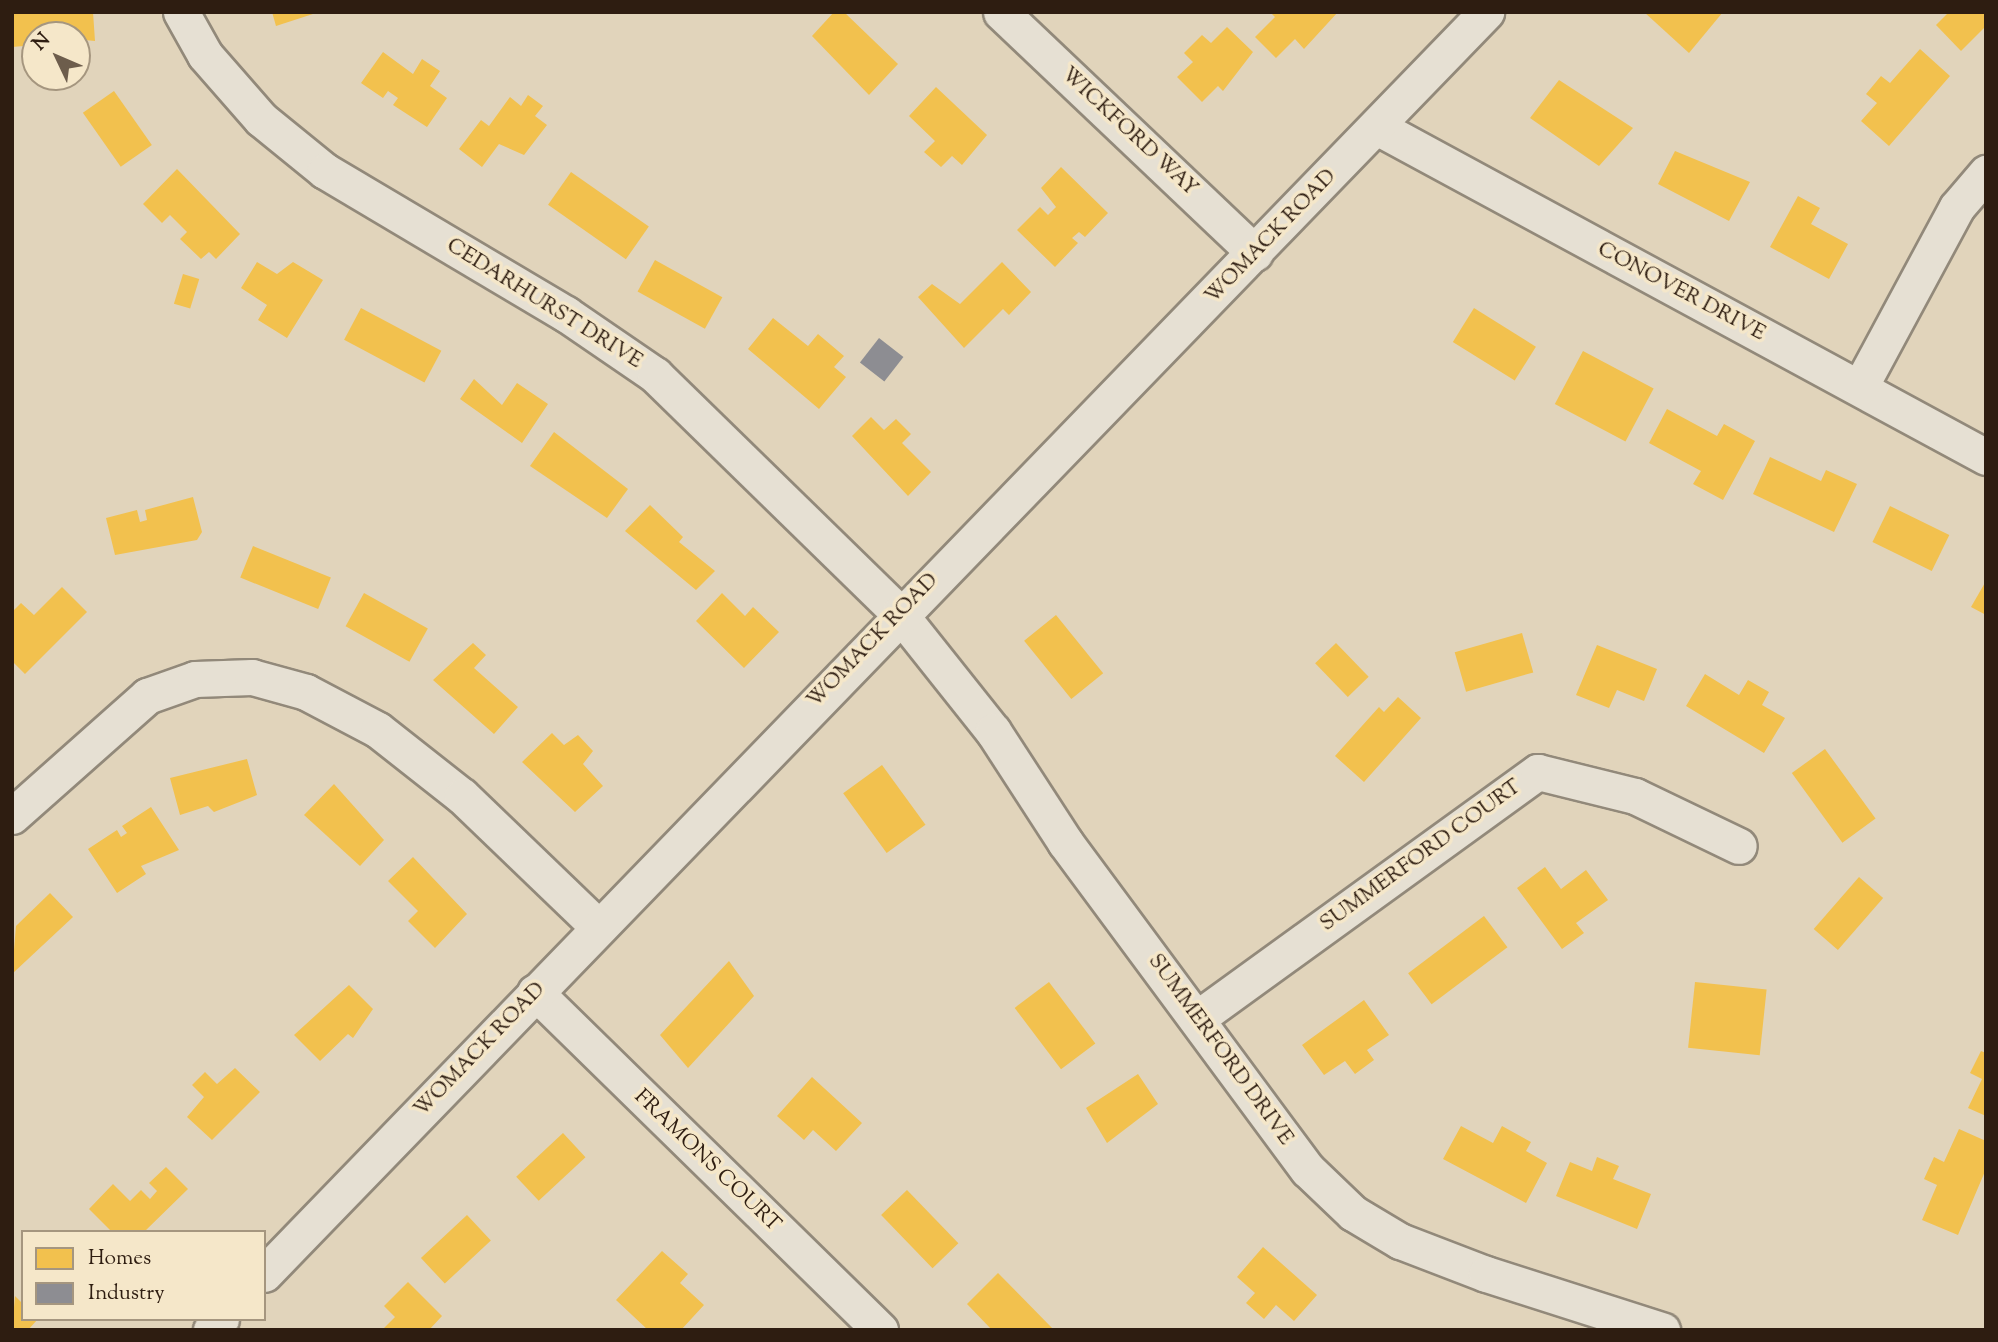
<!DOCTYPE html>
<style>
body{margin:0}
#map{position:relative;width:1998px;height:1342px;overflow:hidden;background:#e1d4bb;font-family:"Sorts Mill Goudy",serif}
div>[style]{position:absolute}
.homes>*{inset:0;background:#f2c14e;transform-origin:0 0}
.industry>*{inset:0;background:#8d8d92;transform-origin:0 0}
.roads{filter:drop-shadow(2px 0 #92897a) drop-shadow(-2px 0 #92897a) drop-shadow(0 2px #92897a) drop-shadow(0 -2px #92897a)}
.minor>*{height:35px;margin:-17.5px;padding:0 17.5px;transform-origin:17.5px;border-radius:17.5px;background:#e6e0d3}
span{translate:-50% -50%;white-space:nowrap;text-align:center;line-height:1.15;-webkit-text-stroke:7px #f5e7c9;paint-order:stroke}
.street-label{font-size:21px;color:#2e1d11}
.frame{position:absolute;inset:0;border:14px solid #2e1d11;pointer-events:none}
.legend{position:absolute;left:21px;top:1230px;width:245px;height:91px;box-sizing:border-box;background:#f5e7c9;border:2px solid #a5967f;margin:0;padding:9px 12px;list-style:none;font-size:21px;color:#2e1d11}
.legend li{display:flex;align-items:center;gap:14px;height:35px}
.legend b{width:35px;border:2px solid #a5967f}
.north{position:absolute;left:21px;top:21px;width:70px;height:70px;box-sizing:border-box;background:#f5e7c9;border:2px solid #a5967f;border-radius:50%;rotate:314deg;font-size:19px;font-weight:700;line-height:28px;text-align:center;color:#2e1d11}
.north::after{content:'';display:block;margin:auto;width:24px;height:32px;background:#6d5d4c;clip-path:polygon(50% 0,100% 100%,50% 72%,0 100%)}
</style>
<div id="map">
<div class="homes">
<div style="clip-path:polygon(12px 12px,93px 12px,95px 41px,35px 35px,35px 45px,12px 47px)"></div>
<div style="clip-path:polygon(272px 12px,316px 12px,316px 13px,276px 26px)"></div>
<div style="clip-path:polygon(834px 12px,844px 12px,898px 64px,869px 95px,812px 36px)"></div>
<div style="clip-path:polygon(1270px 12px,1338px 12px,1304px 49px,1295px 39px,1276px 58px,1255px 37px,1275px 17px)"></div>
<div style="clip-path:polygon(1644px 12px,1723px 12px,1689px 53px)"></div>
<div style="clip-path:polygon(1949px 12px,1986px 12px,1986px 26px,1961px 51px,1936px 25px)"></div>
<div style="clip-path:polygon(1227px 27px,1253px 52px,1223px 91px,1218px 86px,1202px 102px,1177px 77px,1193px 62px,1184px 53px,1202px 35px,1211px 43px)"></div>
<div style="clip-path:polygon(1920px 49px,1950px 76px,1889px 146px,1861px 121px,1877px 103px,1866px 94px,1881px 76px,1890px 83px)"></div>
<div style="clip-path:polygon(383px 52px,413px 74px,422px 59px,440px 71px,430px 86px,447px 98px,427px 127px,393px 105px,398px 98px,388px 91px,383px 98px,361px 83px)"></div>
<div style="clip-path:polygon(1559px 80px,1633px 128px,1599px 166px,1530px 118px)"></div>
<div style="clip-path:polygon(936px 87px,987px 135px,962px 165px,952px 156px,941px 167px,924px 152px,935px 141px,909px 116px)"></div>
<div style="left:114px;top:91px;width:66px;height:38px;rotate:55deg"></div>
<div style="clip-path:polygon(528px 95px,543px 106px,535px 116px,547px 125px,524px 155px,499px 144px,482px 167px,459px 149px,481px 120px,489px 126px,510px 97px,521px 106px)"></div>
<div style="clip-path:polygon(1675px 151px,1750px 182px,1729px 221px,1658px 184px)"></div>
<div style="clip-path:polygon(1061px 167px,1108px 213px,1085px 237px,1079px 232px,1072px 238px,1078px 243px,1055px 267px,1017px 230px,1040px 207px,1048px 215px,1056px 207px,1041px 188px)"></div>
<div style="clip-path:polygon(177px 169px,240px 234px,216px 259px,209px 252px,201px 259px,180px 239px,187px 232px,170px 215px,162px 223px,143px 204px)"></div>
<div style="left:571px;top:172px;width:95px;height:40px;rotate:35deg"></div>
<div style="clip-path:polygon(1798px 196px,1820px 208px,1811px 224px,1848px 244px,1829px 279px,1770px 247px)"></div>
<div style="left:655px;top:260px;width:77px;height:36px;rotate:29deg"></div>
<div style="clip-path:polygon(257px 262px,277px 274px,293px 262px,323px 280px,287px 338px,258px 320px,267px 305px,241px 288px)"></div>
<div style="clip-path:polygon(1002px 262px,1031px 292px,1009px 315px,1003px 309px,964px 348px,918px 297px,932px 284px,960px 304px)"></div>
<div style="left:183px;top:274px;width:17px;height:31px;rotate:17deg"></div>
<div style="left:361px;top:308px;width:91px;height:36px;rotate:28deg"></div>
<div style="left:1474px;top:308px;width:73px;height:40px;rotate:32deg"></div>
<div style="clip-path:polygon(773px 318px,808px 346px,818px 334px,844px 356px,834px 367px,846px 377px,819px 409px,748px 349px)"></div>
<div style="left:1583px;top:351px;width:80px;height:60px;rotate:28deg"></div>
<div style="clip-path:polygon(474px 379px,502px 405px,517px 383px,548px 404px,522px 443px,460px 399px)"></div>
<div style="clip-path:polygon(1667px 409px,1717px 436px,1724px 424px,1755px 441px,1723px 500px,1693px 484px,1701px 471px,1649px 443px)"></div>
<div style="clip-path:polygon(871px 417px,884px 430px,896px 419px,911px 434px,902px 443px,931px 472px,908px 496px,852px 436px)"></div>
<div style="clip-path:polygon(554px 432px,628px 489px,607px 518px,530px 466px)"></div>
<div style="clip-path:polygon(1770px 457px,1821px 481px,1826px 470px,1857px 484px,1834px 532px,1753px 494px)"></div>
<div style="clip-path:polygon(193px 497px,202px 532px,197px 540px,115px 555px,106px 518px,137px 510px,140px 522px,147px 520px,145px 510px)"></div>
<div style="clip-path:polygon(650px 505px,683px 537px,679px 542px,715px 571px,696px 590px,625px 531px)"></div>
<div style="left:1890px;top:506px;width:66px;height:40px;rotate:26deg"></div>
<div style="left:253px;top:546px;width:84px;height:34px;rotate:22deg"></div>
<div style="clip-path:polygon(1986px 581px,1986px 615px,1971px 607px)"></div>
<div style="clip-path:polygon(62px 587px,87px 612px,25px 674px,12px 661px,12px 612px,21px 603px,34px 615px)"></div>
<div style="left:364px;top:593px;width:73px;height:38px;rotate:29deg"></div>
<div style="clip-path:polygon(722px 593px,745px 616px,753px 607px,779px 632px,744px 668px,696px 621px)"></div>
<div style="left:1056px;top:615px;width:75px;height:41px;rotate:51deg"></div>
<div style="left:1522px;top:633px;width:41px;height:70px;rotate:74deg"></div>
<div style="clip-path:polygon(473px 643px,486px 655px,474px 668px,518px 707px,494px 734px,433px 680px)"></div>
<div style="left:1336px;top:643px;width:47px;height:29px;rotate:46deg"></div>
<div style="clip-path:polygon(1597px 645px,1657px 669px,1644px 701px,1617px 690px,1609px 708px,1576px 695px)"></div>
<div style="clip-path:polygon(1705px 674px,1739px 695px,1748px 680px,1769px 692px,1762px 705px,1785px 718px,1764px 753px,1686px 706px)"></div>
<div style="clip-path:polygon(1398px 697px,1421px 718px,1364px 782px,1335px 756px,1379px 707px,1384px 712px)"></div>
<div style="clip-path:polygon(552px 733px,564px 745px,578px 735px,593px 751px,583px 764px,603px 786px,575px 812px,522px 762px)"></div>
<div style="left:1825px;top:749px;width:86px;height:41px;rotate:54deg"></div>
<div style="clip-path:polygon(247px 759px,257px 795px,214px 812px,208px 806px,180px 815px,170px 778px)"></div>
<div style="left:882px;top:765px;width:74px;height:48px;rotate:54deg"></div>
<div style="clip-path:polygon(334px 784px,384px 840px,360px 866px,304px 815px)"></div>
<div style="clip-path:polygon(151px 807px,179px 850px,141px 866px,146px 874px,117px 893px,88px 849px,117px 830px,121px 837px,127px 833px,122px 826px)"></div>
<div style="clip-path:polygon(413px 857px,467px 914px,435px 948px,408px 921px,418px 911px,388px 881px)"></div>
<div style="clip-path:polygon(1545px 867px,1561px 889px,1586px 870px,1608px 900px,1576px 923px,1584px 933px,1562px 949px,1517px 888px)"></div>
<div style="left:1859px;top:877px;width:32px;height:69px;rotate:41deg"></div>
<div style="clip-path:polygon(50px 893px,73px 917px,12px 974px,16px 926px)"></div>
<div style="left:1484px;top:916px;width:39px;height:95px;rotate:53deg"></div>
<div style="clip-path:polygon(729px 961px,754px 996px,688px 1068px,660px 1035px)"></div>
<div style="left:1049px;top:982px;width:77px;height:43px;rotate:53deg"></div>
<div style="left:1695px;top:982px;width:72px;height:66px;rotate:6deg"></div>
<div style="clip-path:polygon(349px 985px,373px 1009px,353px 1038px,348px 1034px,320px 1061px,294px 1035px)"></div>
<div style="clip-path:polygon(1364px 1000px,1389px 1035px,1367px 1050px,1374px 1060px,1355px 1074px,1345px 1061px,1324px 1075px,1302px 1045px)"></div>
<div style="clip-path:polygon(1981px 1051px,1986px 1053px,1986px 1116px,1968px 1108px,1982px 1079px,1970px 1073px)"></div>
<div style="clip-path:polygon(235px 1068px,260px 1092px,212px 1140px,187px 1117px,204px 1097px,192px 1085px,205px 1072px,217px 1084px)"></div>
<div style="clip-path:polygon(1138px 1074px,1158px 1104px,1107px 1143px,1086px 1108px)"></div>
<div style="clip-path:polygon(812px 1077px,862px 1123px,836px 1151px,813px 1130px,804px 1140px,777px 1116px)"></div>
<div style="clip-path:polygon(1461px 1126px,1493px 1143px,1502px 1126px,1531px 1142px,1526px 1151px,1547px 1163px,1526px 1203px,1443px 1159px)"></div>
<div style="clip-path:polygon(1959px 1129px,1986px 1141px,1986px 1169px,1958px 1235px,1922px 1220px,1937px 1185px,1924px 1179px,1934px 1157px,1944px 1162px)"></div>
<div style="left:563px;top:1133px;width:33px;height:64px;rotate:47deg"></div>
<div style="clip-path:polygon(1597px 1157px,1619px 1166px,1613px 1179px,1651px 1194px,1637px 1229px,1556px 1196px,1570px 1162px,1592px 1171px)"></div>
<div style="clip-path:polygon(166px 1167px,188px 1189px,144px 1232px,112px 1232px,89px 1209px,113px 1184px,130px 1201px,141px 1190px,150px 1199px,157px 1191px,149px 1183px)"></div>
<div style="left:907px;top:1190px;width:74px;height:36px;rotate:46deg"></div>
<div style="left:467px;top:1215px;width:35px;height:63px;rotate:47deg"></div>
<div style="clip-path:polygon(1263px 1247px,1317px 1295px,1294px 1321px,1276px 1305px,1264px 1319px,1246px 1303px,1255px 1293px,1237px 1277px)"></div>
<div style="clip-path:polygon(662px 1251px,688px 1274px,680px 1283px,704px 1305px,681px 1330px,648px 1330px,616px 1300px)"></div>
<div style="clip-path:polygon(998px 1273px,1054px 1330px,992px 1330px,967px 1304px)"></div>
<div style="clip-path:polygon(408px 1282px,442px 1316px,429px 1330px,382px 1330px,395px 1317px,384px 1306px)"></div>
<div style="clip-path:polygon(15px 1296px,23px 1304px,23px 1319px,38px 1319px,28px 1330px,12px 1330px)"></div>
</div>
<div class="industry">
<div style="left:879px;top:338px;width:31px;height:31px;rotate:38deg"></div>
</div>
<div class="roads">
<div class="minor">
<div style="left:181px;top:12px;width:49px;rotate:60.8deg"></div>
<div style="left:205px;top:55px;width:85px;rotate:48.8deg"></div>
<div style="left:261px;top:119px;width:82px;rotate:39.1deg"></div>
<div style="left:325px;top:171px;width:280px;rotate:30.7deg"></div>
<div style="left:566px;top:314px;width:108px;rotate:34.4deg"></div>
<div style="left:655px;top:375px;width:341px;rotate:44.3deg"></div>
<div style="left:899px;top:613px;width:151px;rotate:51.5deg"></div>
<div style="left:993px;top:731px;width:132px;rotate:57deg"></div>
<div style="left:1065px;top:842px;width:408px;rotate:53.5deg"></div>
<div style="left:1308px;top:1170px;width:62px;rotate:43.7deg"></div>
<div style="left:1353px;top:1213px;width:55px;rotate:30.8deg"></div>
<div style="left:1400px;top:1241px;width:92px;rotate:21deg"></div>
<div style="left:1486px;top:1274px;width:185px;rotate:17.7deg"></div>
<div style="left:1001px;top:12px;width:350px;rotate:43.5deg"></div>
<div style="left:1377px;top:127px;width:693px;rotate:28.45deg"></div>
<div style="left:1860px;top:387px;width:204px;rotate:-61.7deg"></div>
<div style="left:1957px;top:207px;width:45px;rotate:-49.5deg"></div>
<div style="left:12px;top:816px;width:181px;rotate:-41.6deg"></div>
<div style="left:147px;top:696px;width:51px;rotate:-19.5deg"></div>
<div style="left:195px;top:679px;width:57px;rotate:-2deg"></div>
<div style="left:252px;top:677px;width:56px;rotate:15.5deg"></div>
<div style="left:306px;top:692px;width:81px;rotate:27.8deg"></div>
<div style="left:378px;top:730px;width:107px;rotate:38.2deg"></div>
<div style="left:462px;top:796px;width:189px;rotate:43.9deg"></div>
<div style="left:535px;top:992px;width:483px;rotate:44.4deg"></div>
<div style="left:1199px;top:1017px;width:418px;rotate:-35.9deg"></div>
<div style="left:1538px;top:772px;width:100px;rotate:13.9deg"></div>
<div style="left:1635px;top:796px;width:115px;rotate:25.7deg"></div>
<div style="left:264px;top:1274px;width:1757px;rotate:-45.92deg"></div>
<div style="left:211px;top:1330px;width:15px;rotate:-48deg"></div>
</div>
</div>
<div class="street-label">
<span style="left:1129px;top:132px;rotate:43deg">WICKFORD WAY</span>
<span style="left:1271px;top:237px;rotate:-46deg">WOMACK ROAD</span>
<span style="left:1681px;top:292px;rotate:28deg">CONOVER DRIVE</span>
<span style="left:544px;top:304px;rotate:32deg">CEDARHURST DRIVE</span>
<span style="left:873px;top:641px;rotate:-46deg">WOMACK ROAD</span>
<span style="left:1421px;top:856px;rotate:-36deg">SUMMERFORD COURT</span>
<span style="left:480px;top:1050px;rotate:-46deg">WOMACK ROAD</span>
<span style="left:1220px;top:1050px;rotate:54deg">SUMMERFORD DRIVE</span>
<span style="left:707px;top:1161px;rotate:44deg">FRAMONS COURT</span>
</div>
<div class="frame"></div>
<ul class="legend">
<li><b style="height:19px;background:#f2c14e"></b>Homes</li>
<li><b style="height:19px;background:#8d8d92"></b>Industry</li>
</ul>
<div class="north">N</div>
</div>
